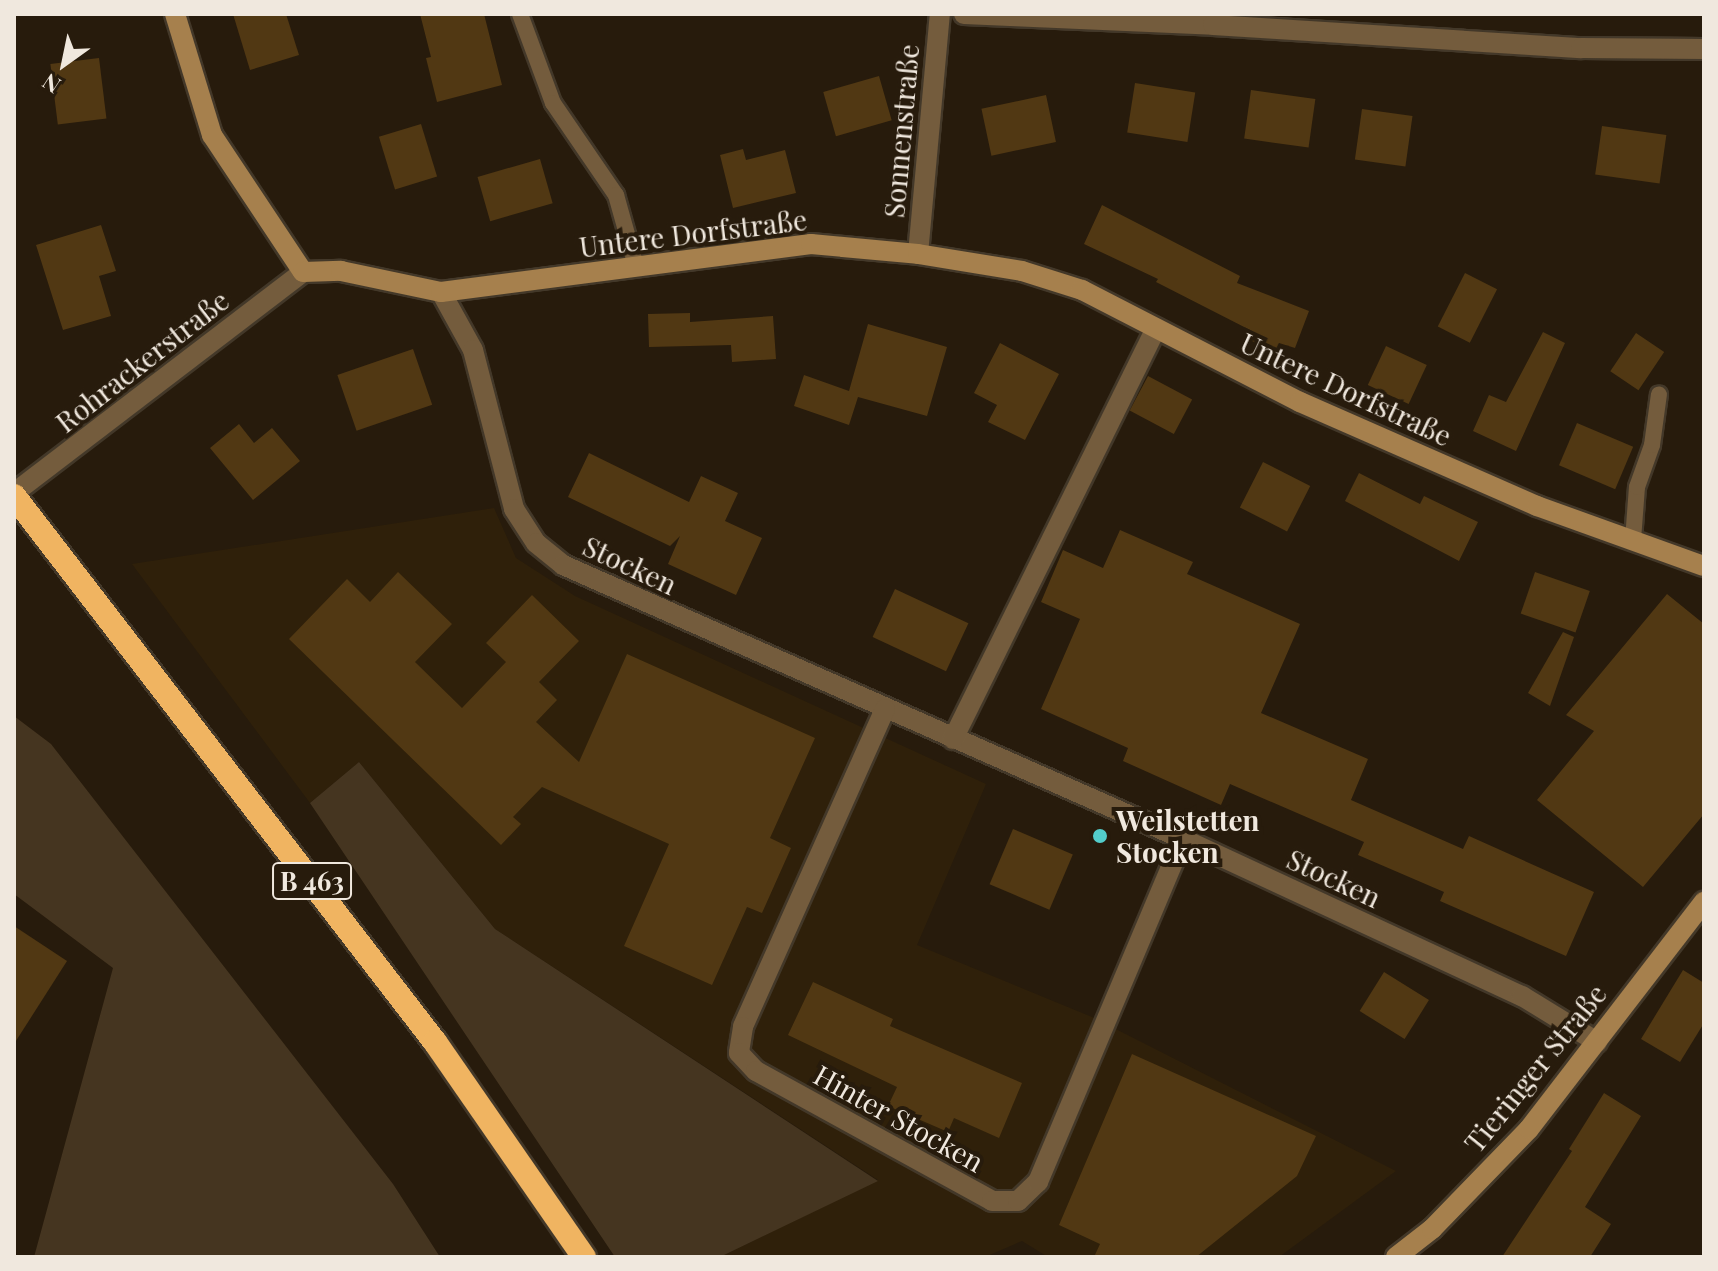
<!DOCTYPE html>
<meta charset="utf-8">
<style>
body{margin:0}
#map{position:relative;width:1718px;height:1271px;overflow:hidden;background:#271b0c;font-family:"Playfair Display",serif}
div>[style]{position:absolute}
.built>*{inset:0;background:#2f200a}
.green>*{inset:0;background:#453520}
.building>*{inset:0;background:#513813;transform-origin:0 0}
.roads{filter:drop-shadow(2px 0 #433829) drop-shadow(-2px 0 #433829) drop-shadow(0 2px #433829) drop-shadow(0 -2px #433829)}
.lane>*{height:16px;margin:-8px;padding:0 8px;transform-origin:8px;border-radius:8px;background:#745c3d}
.street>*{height:20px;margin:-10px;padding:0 10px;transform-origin:10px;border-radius:10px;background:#745c3d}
.secondary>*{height:20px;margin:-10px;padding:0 10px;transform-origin:10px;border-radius:10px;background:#a6804d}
.highway>*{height:24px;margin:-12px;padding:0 12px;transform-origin:12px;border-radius:12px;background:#f0b461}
.dots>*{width:22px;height:22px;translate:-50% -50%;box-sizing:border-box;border:4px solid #271b0c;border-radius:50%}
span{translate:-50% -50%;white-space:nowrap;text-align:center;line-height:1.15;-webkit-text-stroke:8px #271b0c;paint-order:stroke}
.shield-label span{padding:2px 6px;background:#271b0c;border:2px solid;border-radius:6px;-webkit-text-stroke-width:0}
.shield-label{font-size:26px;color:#f0e8de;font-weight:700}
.street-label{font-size:28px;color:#f0e8de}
.poi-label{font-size:28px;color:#f0e8de;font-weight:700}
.left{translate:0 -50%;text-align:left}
.frame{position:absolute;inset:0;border:16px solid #f0e8de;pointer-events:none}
.north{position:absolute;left:24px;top:24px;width:80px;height:80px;-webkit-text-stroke:6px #271b0c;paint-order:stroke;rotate:213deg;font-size:22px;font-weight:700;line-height:32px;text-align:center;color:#f0e8de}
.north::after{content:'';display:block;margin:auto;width:28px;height:36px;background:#f0e8de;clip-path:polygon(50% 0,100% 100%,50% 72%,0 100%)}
</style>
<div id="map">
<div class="built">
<div style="clip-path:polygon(494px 508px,516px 558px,575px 596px,986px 784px,917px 945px,1092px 1017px,1396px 1171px,1279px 1257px,1048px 1257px,1022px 1241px,985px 1257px,720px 1257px,878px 1180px,495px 929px,359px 762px,310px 803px,132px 564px)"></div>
</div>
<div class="green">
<div style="clip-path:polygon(14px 716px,51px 744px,393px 1184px,440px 1257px,34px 1257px,113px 968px,14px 894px)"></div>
<div style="clip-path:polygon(359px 762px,495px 929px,878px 1181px,720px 1257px,615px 1257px,310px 803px)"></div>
</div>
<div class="building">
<div style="clip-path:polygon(233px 14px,286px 14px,299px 55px,250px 70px)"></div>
<div style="clip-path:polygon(420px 14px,484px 14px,502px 85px,437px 102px,426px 58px,431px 57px)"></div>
<div style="left:99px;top:58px;width:61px;height:49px;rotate:83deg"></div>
<div style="left:879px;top:76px;width:46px;height:58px;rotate:74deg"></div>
<div style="left:1135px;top:83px;width:61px;height:50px;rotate:9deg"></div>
<div style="left:1251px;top:90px;width:65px;height:49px;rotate:8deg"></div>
<div style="left:1046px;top:95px;width:48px;height:66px;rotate:78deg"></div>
<div style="left:1362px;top:109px;width:51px;height:51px;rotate:8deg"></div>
<div style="left:421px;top:124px;width:55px;height:44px;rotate:73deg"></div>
<div style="left:1602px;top:126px;width:65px;height:49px;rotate:8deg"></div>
<div style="clip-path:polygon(743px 149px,746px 160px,785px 150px,796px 193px,733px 208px,720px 155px)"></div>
<div style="left:540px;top:159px;width:46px;height:65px;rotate:74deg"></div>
<div style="clip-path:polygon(1102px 205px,1240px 276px,1237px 283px,1309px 311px,1295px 348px,1279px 343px,1276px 351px,1249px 340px,1252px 331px,1156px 282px,1158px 279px,1084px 244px)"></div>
<div style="clip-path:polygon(101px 225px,116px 271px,99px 276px,111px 316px,63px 330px,36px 245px)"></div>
<div style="left:1465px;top:273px;width:36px;height:60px;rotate:27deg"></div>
<div style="clip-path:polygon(690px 313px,690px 322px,773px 316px,776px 359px,732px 362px,731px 345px,649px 347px,648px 314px)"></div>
<div style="clip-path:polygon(868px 324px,947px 347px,927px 416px,858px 397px,849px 425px,794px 406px,804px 375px,849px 391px)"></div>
<div style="clip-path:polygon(1543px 332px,1565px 343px,1516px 451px,1473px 431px,1489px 395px,1506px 402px)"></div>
<div style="left:1636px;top:333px;width:34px;height:46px;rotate:34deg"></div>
<div style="clip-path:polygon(1000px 343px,1059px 374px,1025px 440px,988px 422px,997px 405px,974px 393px)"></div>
<div style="left:1386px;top:346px;width:45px;height:43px;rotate:25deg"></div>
<div style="left:413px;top:349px;width:59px;height:80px;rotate:71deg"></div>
<div style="left:1148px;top:376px;width:50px;height:39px;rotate:28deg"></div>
<div style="left:1577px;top:423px;width:61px;height:46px;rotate:23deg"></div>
<div style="clip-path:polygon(239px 424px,254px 443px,272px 428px,300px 461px,253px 500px,210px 448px)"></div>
<div style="clip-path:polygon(589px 453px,689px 502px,701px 476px,738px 493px,725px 521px,762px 538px,736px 595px,668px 564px,680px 536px,670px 546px,568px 497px)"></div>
<div style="left:1263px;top:462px;width:53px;height:51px;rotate:27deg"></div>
<div style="clip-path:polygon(1359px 473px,1420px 504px,1424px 496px,1478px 522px,1459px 561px,1345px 501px)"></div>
<div style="clip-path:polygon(1120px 530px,1193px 562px,1187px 574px,1300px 624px,1261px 713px,1368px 759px,1351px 800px,1463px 849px,1469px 836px,1594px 892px,1566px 956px,1440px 901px,1444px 892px,1358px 855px,1364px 842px,1230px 784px,1221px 805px,1123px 761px,1128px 748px,1041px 709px,1080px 619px,1041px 602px,1063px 550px,1103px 568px)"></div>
<div style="clip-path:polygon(398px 572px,452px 624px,415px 662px,462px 708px,506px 662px,486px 643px,532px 595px,579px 641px,539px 682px,557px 700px,536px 722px,579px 762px,627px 654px,815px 738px,770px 838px,791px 848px,762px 913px,747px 907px,712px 985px,624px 946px,669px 844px,542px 787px,513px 817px,521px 824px,501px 845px,289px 639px,347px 579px,370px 602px)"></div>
<div style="left:1535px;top:572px;width:58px;height:44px;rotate:19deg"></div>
<div style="left:895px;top:589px;width:81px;height:53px;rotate:25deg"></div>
<div style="clip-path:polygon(1667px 594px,1704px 624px,1704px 814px,1643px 887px,1537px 800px,1594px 731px,1566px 715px)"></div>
<div style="clip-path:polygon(1563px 632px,1574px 637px,1550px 706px,1528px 693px)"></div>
<div style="left:1013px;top:829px;width:65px;height:60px;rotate:23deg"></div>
<div style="clip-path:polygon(14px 926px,67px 961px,14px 1044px)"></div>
<div style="clip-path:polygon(1683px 970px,1704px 983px,1704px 1023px,1680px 1062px,1641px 1039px)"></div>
<div style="left:1384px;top:972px;width:53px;height:46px;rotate:32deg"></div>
<div style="clip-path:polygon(813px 982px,893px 1019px,890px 1026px,1022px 1083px,999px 1138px,954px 1118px,948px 1132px,888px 1106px,897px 1087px,788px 1035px)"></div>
<div style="clip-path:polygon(1132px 1054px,1316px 1136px,1297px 1176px,1196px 1257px,1094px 1257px,1100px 1244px,1059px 1225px)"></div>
<div style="clip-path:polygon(1604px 1093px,1641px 1116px,1585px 1207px,1611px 1224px,1590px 1257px,1502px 1257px,1572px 1151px,1569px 1149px)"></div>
</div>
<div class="roads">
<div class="lane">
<div style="left:520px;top:14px;width:95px;rotate:69.7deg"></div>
<div style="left:553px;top:103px;width:112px;rotate:55.6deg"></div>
<div style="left:616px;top:195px;width:74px;rotate:74.3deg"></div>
<div style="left:1633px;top:540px;width:53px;rotate:-85.7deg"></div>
<div style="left:1637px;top:487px;width:45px;rotate:-70.3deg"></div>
<div style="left:1652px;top:445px;width:51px;rotate:-82.2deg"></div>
</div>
<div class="street">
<div style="left:964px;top:14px;width:249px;rotate:2.5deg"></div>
<div style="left:1213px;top:25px;width:369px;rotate:3.6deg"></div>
<div style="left:1581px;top:48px;width:123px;rotate:0.5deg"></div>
<div style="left:918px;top:254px;width:241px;rotate:-84.8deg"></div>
<div style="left:441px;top:292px;width:66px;rotate:61.1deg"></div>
<div style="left:473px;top:350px;width:164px;rotate:75.5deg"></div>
<div style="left:514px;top:509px;width:40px;rotate:57.1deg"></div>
<div style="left:536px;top:543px;width:35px;rotate:39deg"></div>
<div style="left:563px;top:565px;width:678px;rotate:23.84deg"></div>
<div style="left:1183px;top:839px;width:374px;rotate:24.9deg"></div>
<div style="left:1522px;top:996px;width:88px;rotate:31.5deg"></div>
<div style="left:14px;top:493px;width:364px;rotate:-37.4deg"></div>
<div style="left:885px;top:709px;width:348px;rotate:114.1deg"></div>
<div style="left:743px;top:1027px;width:26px;rotate:99deg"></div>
<div style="left:739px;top:1053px;width:25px;rotate:47deg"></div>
<div style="left:756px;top:1071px;width:269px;rotate:28.8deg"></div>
<div style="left:992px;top:1201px;width:26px"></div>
<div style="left:1018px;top:1201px;width:28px;rotate:-44deg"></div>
<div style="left:1038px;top:1182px;width:372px;rotate:-67.1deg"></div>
<div style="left:953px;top:739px;width:458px;rotate:-63.7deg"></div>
</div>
<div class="secondary">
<div style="left:175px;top:14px;width:127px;rotate:73deg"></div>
<div style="left:212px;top:135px;width:164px;rotate:56.4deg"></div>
<div style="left:303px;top:272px;width:38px;rotate:-2deg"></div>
<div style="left:341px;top:271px;width:102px;rotate:11.9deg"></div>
<div style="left:441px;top:292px;width:373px;rotate:-7.4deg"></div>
<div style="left:811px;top:244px;width:107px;rotate:5.3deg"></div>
<div style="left:918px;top:254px;width:105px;rotate:9.3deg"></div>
<div style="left:1022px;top:271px;width:63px;rotate:17.6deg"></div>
<div style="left:1082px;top:290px;width:245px;rotate:27.2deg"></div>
<div style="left:1300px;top:402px;width:259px;rotate:23.7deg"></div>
<div style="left:1537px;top:506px;width:177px;rotate:19.8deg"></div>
<div style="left:1396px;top:1257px;width:46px;rotate:-37.9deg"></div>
<div style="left:1432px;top:1229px;width:139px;rotate:-45.9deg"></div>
<div style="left:1529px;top:1129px;width:287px;rotate:-52.4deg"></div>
</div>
<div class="highway">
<div style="left:14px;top:496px;width:689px;rotate:52.37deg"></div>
<div style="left:435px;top:1042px;width:262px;rotate:55.3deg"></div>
</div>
</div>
<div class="dots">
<div style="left:1100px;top:836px;background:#53cdcb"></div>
</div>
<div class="shield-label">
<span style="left:312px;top:881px">B 463</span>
</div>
<div class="street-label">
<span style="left:901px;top:131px;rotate:-85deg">Sonnenstraße</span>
<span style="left:693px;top:233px;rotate:-7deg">Untere Dorfstraße</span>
<span style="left:142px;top:361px;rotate:-38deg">Rohrackerstraße</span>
<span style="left:1346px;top:389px;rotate:25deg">Untere Dorfstraße</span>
<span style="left:630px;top:565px;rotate:25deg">Stocken</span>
<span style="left:1334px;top:878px;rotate:25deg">Stocken</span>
<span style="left:1535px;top:1068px;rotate:-51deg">Tieringer Straße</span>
<span style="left:899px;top:1118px;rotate:29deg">Hinter Stocken</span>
</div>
<div class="poi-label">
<span class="left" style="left:1116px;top:836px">Weilstetten<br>Stocken</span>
</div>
<div class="frame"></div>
<div class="north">N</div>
</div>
